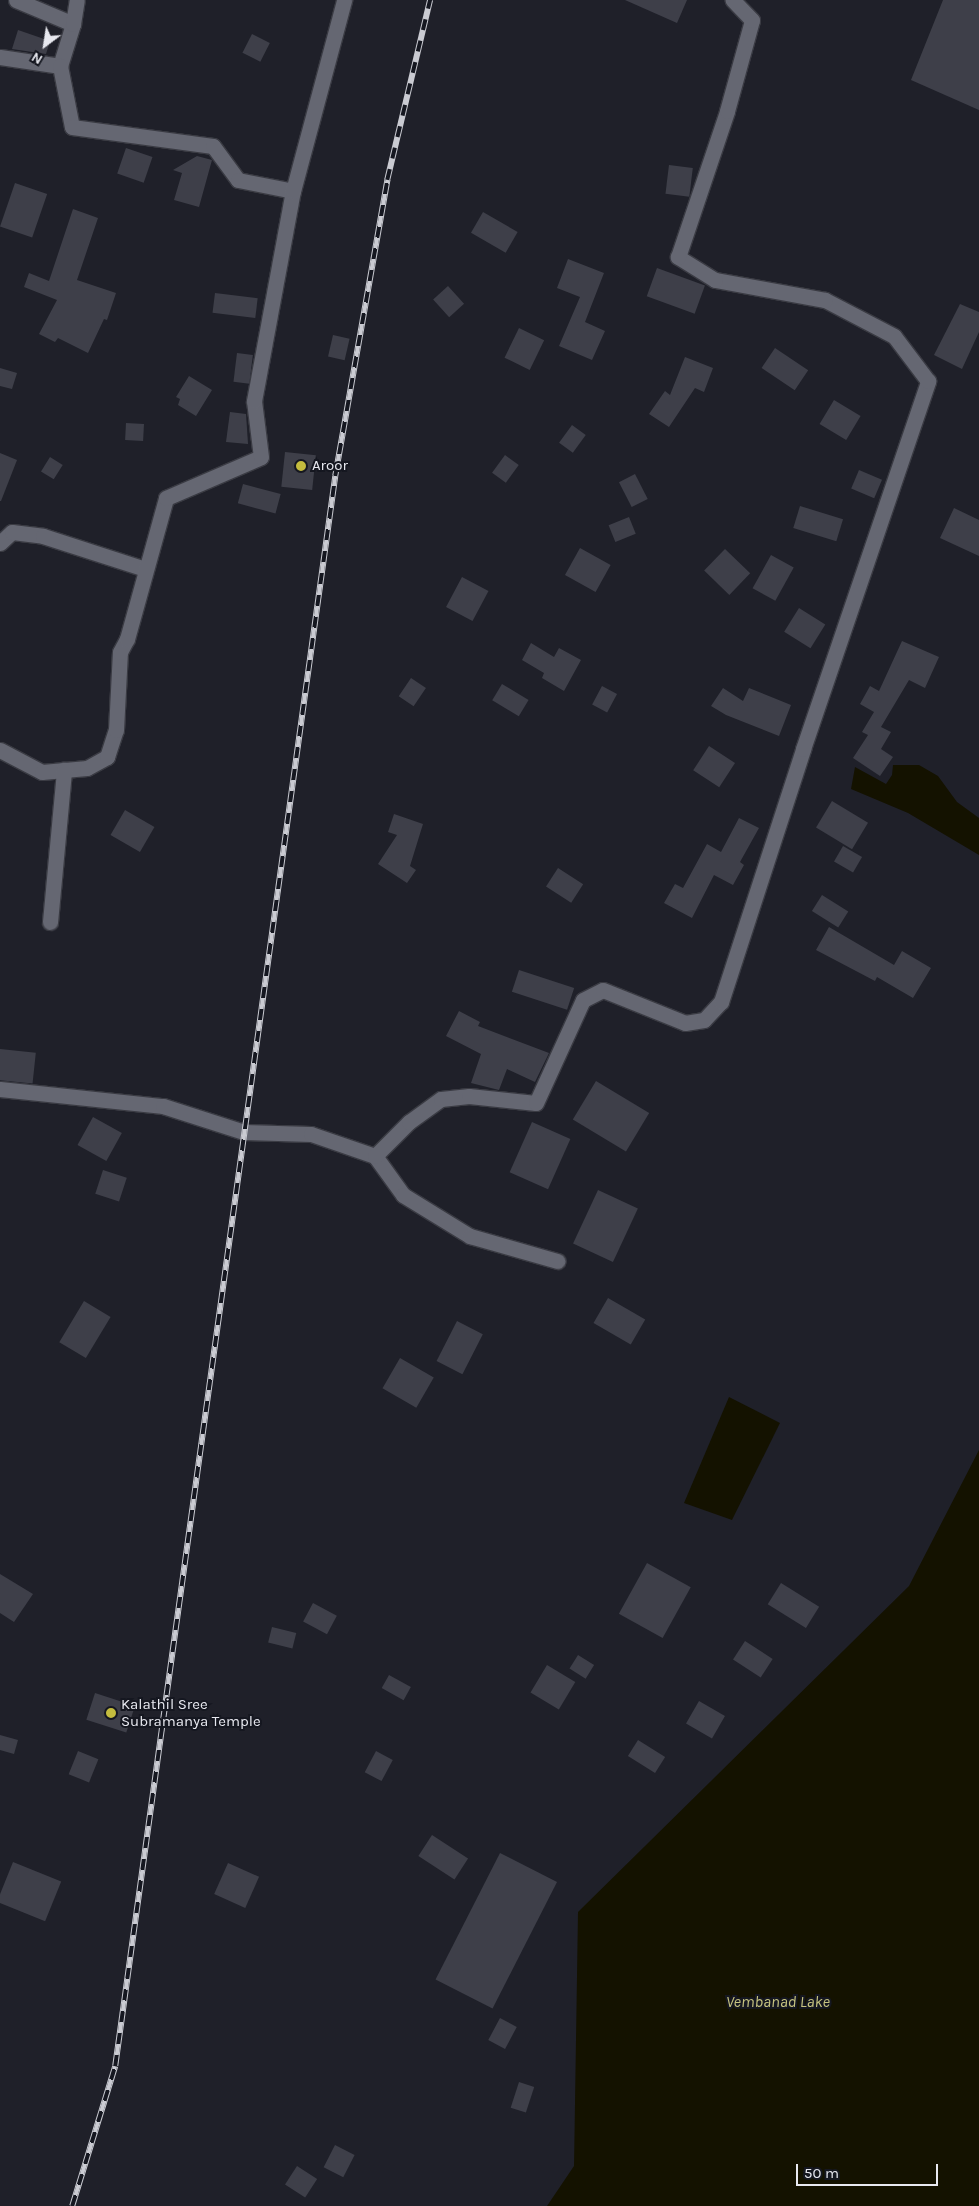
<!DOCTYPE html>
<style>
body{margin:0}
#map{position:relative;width:979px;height:2206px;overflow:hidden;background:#1f2029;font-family:Karla,sans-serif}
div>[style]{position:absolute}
.water>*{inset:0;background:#141200}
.building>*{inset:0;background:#3e3f49;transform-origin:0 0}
.roads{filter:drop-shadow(1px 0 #3a3b43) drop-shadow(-1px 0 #3a3b43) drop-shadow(0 1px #3a3b43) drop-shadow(0 -1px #3a3b43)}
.minor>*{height:15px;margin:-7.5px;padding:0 7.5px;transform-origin:7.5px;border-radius:7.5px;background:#656772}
.rail>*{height:5.5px;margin-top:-2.75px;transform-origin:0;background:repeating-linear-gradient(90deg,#151720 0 11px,#cacbd2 0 22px);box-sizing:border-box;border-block:1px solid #cacbd2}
.dots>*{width:14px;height:14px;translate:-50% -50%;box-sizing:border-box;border:2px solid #151720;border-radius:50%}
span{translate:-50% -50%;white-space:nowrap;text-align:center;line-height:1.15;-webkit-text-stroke:4px #151720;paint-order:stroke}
.poi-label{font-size:15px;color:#e8e9f0}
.left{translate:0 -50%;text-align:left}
.water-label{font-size:16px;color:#c7c481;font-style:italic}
.north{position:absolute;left:20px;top:20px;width:50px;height:50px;-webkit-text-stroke:4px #151720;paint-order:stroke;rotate:211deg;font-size:14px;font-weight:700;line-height:20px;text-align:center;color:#e8e9f0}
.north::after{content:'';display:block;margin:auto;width:18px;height:22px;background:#e8e9f0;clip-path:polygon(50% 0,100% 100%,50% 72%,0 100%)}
.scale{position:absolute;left:796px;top:2164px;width:142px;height:22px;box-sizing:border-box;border:2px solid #e8e9f0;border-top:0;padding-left:6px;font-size:15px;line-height:18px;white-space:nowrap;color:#e8e9f0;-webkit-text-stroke:4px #151720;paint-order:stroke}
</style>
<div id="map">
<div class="water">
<div style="clip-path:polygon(893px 765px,919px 765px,938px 776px,957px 802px,979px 818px,979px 855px,908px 813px,851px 789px,855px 767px,886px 784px,892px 775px)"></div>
<div style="clip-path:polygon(729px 1397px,780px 1423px,732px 1520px,684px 1503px)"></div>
<div style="clip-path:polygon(979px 1450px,979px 2206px,547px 2206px,574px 2166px,578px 1912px,909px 1586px)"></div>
</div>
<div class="building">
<div style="clip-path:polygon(625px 0,687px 0,677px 23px)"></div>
<div style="clip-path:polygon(943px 0,979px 0,979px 110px,911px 80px)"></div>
<div style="clip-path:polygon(18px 30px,50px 41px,46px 54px,12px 49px)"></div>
<div style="left:252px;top:34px;width:20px;height:21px;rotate:27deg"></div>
<div style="left:126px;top:148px;width:28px;height:27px;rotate:19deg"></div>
<div style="clip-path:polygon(197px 156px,212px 160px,199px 207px,174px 200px,182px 173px,173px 170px)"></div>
<div style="left:669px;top:165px;width:24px;height:29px;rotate:7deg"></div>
<div style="left:15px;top:183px;width:34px;height:46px;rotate:19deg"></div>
<div style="clip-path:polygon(73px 209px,98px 218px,77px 280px,116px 293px,107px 320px,104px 319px,88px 353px,58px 338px,55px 342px,39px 334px,57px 300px,24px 287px,29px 273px,49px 281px)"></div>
<div style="left:483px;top:212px;width:40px;height:24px;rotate:30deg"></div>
<div style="clip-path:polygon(568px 259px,604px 273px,585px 322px,605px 331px,592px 360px,559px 346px,580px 297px,557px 288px)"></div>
<div style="left:657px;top:268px;width:51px;height:30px;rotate:20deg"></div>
<div style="left:448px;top:286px;width:24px;height:20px;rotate:48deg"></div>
<div style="left:215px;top:293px;width:43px;height:20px;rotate:7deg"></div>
<div style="clip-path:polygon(960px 304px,979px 312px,979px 332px,962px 369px,934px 355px)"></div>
<div style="left:519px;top:328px;width:28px;height:33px;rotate:26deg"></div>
<div style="left:333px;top:335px;width:17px;height:22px;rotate:13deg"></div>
<div style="left:775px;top:348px;width:40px;height:24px;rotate:34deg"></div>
<div style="left:237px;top:353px;width:16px;height:29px;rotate:7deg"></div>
<div style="clip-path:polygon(685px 357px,713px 368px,704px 392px,695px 388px,669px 427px,649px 414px,665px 391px,670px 395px)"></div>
<div style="clip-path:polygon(0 368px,17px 373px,12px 389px,0 386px)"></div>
<div style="clip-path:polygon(189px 376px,212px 390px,196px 416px,178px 405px,180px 399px,176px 397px)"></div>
<div style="left:834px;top:400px;width:31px;height:28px;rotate:31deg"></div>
<div style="clip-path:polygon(230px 412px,246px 414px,248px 444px,226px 442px)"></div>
<div style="left:126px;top:423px;width:18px;height:17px;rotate:3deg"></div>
<div style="left:572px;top:425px;width:17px;height:22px;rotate:36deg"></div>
<div style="left:285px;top:452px;width:31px;height:35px;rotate:6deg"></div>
<div style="clip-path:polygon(0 453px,17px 460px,1px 501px,0 501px)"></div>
<div style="left:505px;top:455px;width:17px;height:22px;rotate:36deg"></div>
<div style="left:50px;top:457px;width:15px;height:17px;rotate:32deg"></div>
<div style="left:859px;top:470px;width:25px;height:20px;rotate:23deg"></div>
<div style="left:635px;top:474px;width:28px;height:18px;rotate:63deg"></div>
<div style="left:243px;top:484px;width:39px;height:20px;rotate:15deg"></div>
<div style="left:800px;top:506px;width:45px;height:23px;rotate:17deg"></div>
<div style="clip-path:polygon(954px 508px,979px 520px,979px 556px,940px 538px)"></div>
<div style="left:629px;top:517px;width:18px;height:22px;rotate:68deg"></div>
<div style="left:580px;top:548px;width:35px;height:31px;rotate:29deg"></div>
<div style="left:725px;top:549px;width:35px;height:30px;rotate:44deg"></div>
<div style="left:771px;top:555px;width:26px;height:38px;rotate:29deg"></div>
<div style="left:462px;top:577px;width:30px;height:34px;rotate:28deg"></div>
<div style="left:799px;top:608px;width:31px;height:28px;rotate:32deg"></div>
<div style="clip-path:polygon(902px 641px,939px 657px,925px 688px,909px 680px,881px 727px,891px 732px,881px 749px,893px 757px,880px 776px,853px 758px,868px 735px,862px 732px,874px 712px,860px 704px,870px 686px,879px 691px)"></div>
<div style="clip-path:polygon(531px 643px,554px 657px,559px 648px,581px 660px,564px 691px,542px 678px,544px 673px,522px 660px)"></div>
<div style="left:411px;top:678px;width:18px;height:22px;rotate:34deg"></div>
<div style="left:502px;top:684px;width:31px;height:19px;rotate:31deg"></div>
<div style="left:602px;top:686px;width:17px;height:21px;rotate:28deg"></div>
<div style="clip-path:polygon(723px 688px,743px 701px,749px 688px,791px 705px,779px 736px,726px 715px,711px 706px)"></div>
<div style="left:709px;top:746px;width:31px;height:29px;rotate:33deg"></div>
<div style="left:832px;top:801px;width:42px;height:31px;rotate:31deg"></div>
<div style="left:125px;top:810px;width:34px;height:29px;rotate:30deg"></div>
<div style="clip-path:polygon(394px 814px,423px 824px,410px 866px,416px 870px,407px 883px,378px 864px,397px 835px,388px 832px)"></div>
<div style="clip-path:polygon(739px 818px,759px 828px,740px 862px,744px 865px,733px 885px,714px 875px,692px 918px,664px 903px,675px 884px,683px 888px,707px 844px,721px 852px)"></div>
<div style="left:843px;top:846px;width:22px;height:18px;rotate:30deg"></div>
<div style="left:558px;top:868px;width:30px;height:22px;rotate:33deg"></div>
<div style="left:822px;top:895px;width:31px;height:19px;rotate:32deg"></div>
<div style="clip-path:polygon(829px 927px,894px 965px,902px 951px,931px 968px,913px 998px,877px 977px,875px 981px,816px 950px)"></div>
<div style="left:519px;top:970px;width:58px;height:23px;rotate:18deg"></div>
<div style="clip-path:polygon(459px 1011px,480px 1022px,478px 1026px,549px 1053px,535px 1082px,507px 1069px,499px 1090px,471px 1083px,481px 1054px,446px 1036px)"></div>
<div style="left:0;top:1049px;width:36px;height:31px;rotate:6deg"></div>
<div style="left:596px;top:1081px;width:62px;height:45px;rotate:31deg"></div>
<div style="left:93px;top:1117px;width:33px;height:32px;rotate:29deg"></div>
<div style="left:532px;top:1122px;width:42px;height:55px;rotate:24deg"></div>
<div style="left:103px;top:1170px;width:25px;height:25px;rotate:18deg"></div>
<div style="left:598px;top:1190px;width:44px;height:59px;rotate:25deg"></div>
<div style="left:608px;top:1298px;width:43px;height:29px;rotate:30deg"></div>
<div style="left:84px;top:1301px;width:31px;height:48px;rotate:31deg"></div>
<div style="left:457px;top:1321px;width:29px;height:45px;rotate:27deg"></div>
<div style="left:400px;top:1358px;width:39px;height:35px;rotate:30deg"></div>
<div style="left:647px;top:1563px;width:50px;height:58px;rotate:29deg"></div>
<div style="clip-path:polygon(0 1574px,33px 1594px,14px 1622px,0 1613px)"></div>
<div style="left:781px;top:1583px;width:45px;height:25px;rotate:32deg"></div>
<div style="left:313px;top:1603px;width:27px;height:21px;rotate:28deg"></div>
<div style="left:272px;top:1627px;width:25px;height:16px;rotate:14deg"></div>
<div style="left:745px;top:1641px;width:33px;height:22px;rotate:33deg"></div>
<div style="left:578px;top:1655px;width:19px;height:16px;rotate:32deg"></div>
<div style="left:547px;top:1665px;width:33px;height:32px;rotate:31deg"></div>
<div style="left:389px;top:1675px;width:25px;height:15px;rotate:29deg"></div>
<div style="left:95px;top:1693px;width:42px;height:28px;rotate:18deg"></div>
<div style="left:699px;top:1701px;width:30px;height:26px;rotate:30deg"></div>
<div style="clip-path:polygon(0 1735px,18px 1740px,14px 1754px,0 1750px)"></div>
<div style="left:638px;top:1740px;width:32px;height:19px;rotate:32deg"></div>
<div style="left:78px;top:1751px;width:22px;height:25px;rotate:22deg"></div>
<div style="left:376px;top:1751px;width:19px;height:24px;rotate:28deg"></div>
<div style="left:432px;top:1835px;width:43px;height:25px;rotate:33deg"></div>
<div style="left:500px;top:1853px;width:64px;height:142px;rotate:27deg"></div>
<div style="left:13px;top:1862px;width:52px;height:43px;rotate:22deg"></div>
<div style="left:228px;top:1863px;width:34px;height:34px;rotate:24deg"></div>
<div style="left:500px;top:2018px;width:19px;height:25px;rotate:28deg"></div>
<div style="left:519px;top:2082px;width:16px;height:27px;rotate:18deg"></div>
<div style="left:335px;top:2145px;width:22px;height:25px;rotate:27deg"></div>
<div style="left:297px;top:2166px;width:24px;height:22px;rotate:33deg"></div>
</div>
<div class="roads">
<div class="minor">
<div style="left:16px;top:0;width:62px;rotate:22.8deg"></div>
<div style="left:73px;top:24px;width:44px;rotate:107.2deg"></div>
<div style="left:73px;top:24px;width:24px;rotate:-81deg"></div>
<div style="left:0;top:57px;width:61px;rotate:8.5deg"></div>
<div style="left:60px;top:66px;width:62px;rotate:78.9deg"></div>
<div style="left:72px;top:127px;width:142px;rotate:7.7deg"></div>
<div style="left:213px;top:146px;width:42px;rotate:53.7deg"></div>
<div style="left:238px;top:180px;width:56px;rotate:11.3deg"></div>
<div style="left:0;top:543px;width:16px;rotate:-43deg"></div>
<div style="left:12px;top:532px;width:31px;rotate:7deg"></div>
<div style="left:43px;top:536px;width:107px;rotate:17.9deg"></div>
<div style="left:0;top:750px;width:47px;rotate:27.6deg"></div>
<div style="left:42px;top:772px;width:45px;rotate:-5.1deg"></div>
<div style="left:87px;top:768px;width:23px;rotate:-29deg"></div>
<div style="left:107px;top:757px;width:28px;rotate:-72deg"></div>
<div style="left:116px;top:730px;width:78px;rotate:-87.1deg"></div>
<div style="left:120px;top:652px;width:15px;rotate:-62deg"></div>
<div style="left:127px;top:639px;width:146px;rotate:-74.5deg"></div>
<div style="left:166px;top:498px;width:103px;rotate:-23.3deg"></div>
<div style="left:261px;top:457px;width:56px;rotate:-97.1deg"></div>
<div style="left:254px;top:401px;width:214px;rotate:-79.5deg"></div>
<div style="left:293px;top:191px;width:198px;rotate:-75deg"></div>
<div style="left:50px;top:922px;width:153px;rotate:-84.7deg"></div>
<div style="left:0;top:1089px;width:164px;rotate:6deg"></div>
<div style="left:163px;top:1106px;width:85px;rotate:17.8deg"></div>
<div style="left:244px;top:1132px;width:67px;rotate:1.7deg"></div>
<div style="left:311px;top:1134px;width:68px;rotate:19deg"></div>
<div style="left:375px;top:1156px;width:48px;rotate:54.3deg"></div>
<div style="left:403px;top:1195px;width:79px;rotate:31.5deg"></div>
<div style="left:470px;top:1236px;width:91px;rotate:16deg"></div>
<div style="left:375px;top:1156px;width:48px;rotate:-45deg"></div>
<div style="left:409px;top:1122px;width:39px;rotate:-36deg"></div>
<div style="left:441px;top:1099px;width:28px;rotate:-6deg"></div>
<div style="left:469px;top:1096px;width:67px;rotate:6deg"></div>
<div style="left:536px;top:1103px;width:113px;rotate:-65.5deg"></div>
<div style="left:583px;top:1000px;width:22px;rotate:-27deg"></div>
<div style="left:603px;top:990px;width:88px;rotate:21.9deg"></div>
<div style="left:685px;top:1023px;width:19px;rotate:-9deg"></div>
<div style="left:704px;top:1020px;width:25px;rotate:-47deg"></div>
<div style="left:721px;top:1002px;width:266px;rotate:-72deg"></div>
<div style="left:803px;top:749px;width:389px;rotate:-71.2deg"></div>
<div style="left:928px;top:381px;width:56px;rotate:-127.1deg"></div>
<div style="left:894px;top:336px;width:78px;rotate:-152.4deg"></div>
<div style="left:825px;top:300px;width:112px;rotate:-169.7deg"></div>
<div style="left:715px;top:280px;width:44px;rotate:-148.1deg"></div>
<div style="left:678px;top:257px;width:154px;rotate:-71.4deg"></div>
<div style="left:727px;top:111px;width:94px;rotate:-74.6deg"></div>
<div style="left:752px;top:20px;width:28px;rotate:-134deg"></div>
</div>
</div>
<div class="rail">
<div style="left:72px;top:2206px;width:146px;rotate:-72.9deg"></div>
<div style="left:115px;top:2066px;width:1605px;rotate:-82.12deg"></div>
<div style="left:335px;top:476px;width:301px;rotate:-80deg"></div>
<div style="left:387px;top:180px;width:185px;rotate:-76.6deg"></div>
</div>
<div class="dots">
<div style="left:301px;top:466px;background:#c4bc3e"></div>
<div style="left:111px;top:1713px;background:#c4bc3e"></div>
</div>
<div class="poi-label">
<span class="left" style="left:312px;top:466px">Aroor</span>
<span class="left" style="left:121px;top:1713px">Kalathil Sree<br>Subramanya Temple</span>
</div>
<div class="water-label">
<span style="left:778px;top:2002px">Vembanad Lake</span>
</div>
<div class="north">N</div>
<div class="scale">50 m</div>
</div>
